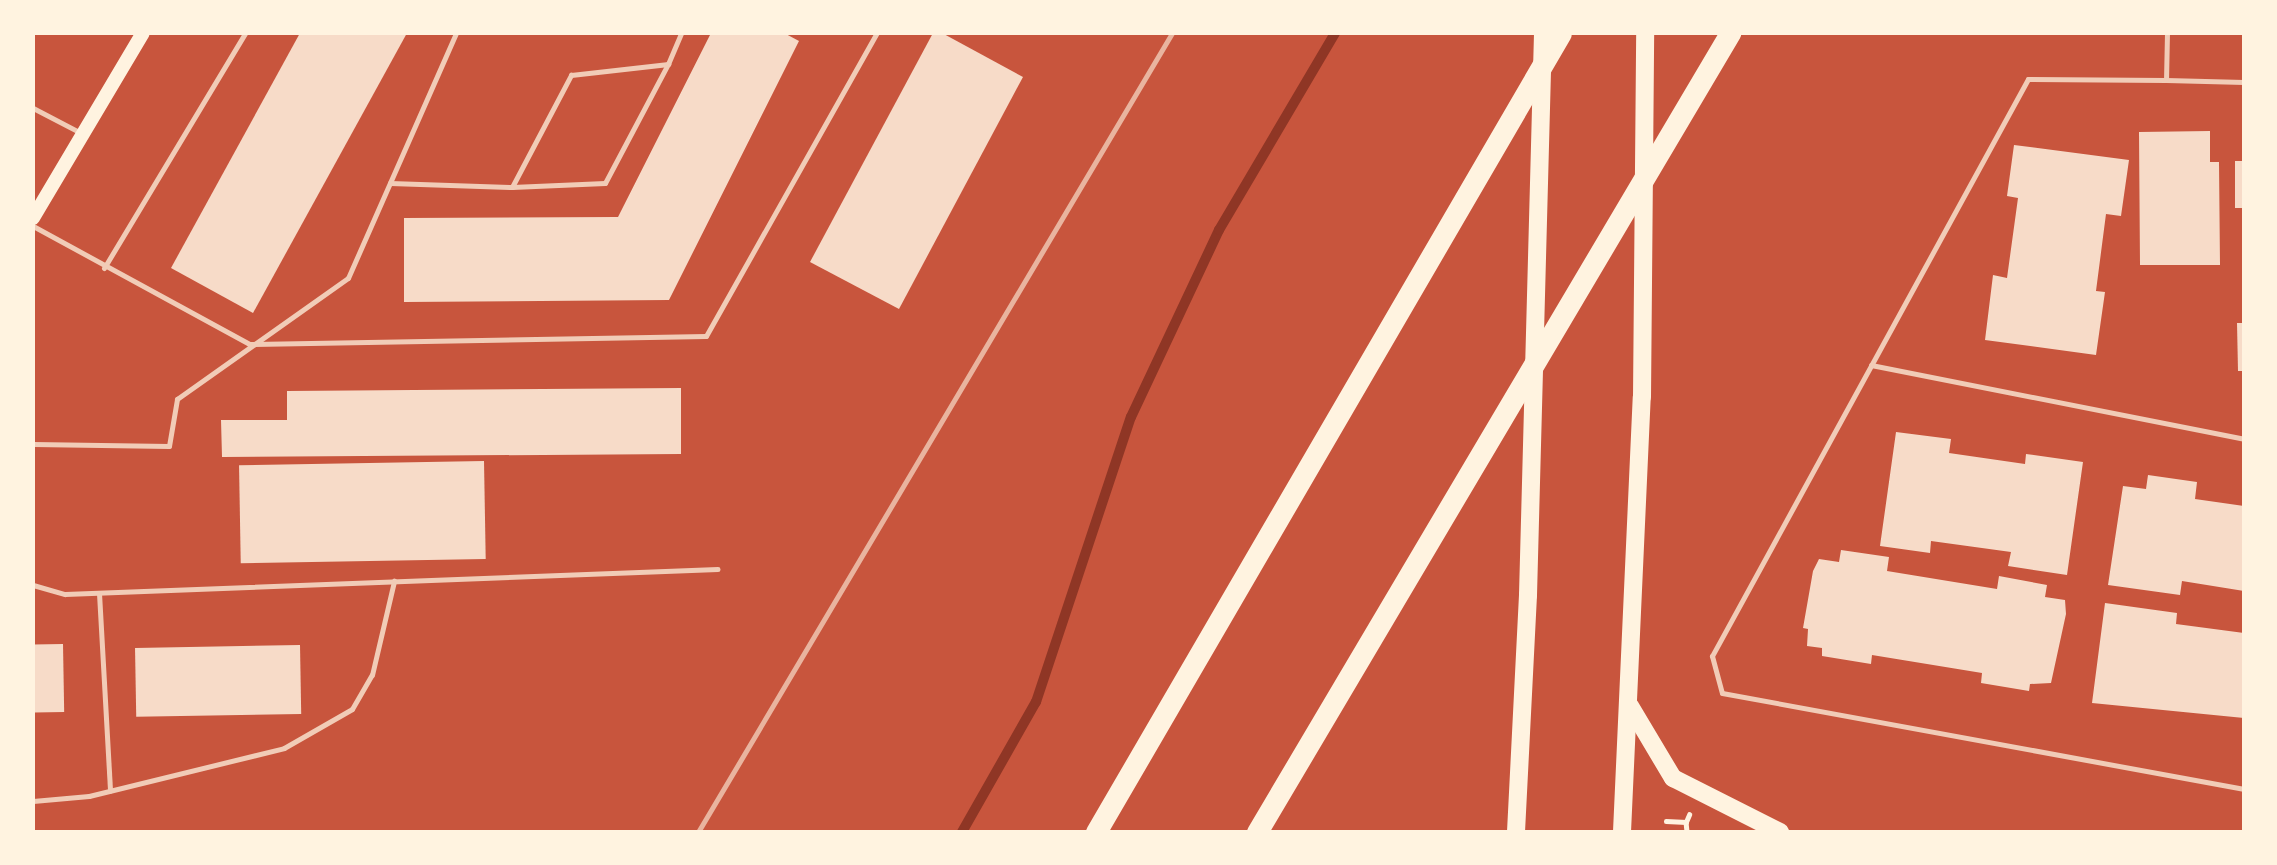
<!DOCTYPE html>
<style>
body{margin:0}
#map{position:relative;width:2277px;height:865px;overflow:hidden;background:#c8553d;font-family:Poppins,sans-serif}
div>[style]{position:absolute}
.stream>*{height:10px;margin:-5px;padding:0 5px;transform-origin:5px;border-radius:5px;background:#8f3625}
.building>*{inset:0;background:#f7dbc8;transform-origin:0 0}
.path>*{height:4.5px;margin:-2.25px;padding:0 2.25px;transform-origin:2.25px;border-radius:2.25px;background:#fff3e0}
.service>*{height:5px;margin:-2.5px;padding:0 2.5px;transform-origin:2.5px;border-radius:2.5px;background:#f1ccb7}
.secondary>*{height:14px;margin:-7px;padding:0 7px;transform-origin:7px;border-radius:7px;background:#fff3e0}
.primary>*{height:18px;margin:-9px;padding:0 9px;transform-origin:9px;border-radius:9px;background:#fff3e0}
.motorway>*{height:21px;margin:-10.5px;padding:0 10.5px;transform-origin:10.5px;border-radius:10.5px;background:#fff3e0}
.rail>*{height:5px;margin:-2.5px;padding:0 2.5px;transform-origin:2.5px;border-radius:2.5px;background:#e9b49f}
span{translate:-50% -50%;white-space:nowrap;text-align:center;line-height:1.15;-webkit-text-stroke:6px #fff3e0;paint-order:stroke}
.frame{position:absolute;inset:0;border:35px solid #fff3e0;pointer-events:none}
</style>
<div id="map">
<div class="stream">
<div style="left:962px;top:832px;width:150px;rotate:-60.4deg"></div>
<div style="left:1036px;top:702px;width:300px;rotate:-71.6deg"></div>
<div style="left:1131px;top:417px;width:207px;rotate:-64.8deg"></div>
<div style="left:1219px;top:230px;width:229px;rotate:-59.5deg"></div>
</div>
<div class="building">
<div style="clip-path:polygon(300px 33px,407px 33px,253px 313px,171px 268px)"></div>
<div style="clip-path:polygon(711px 33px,784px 33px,799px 41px,669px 300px,404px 302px,404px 218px,618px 217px)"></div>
<div style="clip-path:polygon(933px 33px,942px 33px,1023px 77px,899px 309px,810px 262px)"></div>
<div style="clip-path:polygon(2210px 131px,2210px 162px,2219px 162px,2220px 265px,2140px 265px,2139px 132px)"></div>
<div style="clip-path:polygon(2014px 145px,2129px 160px,2121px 216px,2106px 214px,2096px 291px,2105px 292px,2096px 355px,1985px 340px,1993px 275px,2007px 278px,2018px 198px,2007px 196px)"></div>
<div style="left:2235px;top:161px;width:9px;height:47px"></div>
<div style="clip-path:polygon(2237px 323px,2244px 323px,2244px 371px,2238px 371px)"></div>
<div style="clip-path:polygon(681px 388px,681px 454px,222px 457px,221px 420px,287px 420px,287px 391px)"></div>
<div style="clip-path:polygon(1896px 432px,1951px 439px,1949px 453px,2025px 464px,2026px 454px,2083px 462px,2067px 575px,2008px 566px,2011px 552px,1931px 541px,1930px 553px,1880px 546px)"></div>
<div style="left:484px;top:461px;width:98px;height:245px;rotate:89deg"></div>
<div style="clip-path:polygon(2148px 475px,2197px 482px,2195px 499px,2244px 506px,2244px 591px,2182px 581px,2180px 595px,2108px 585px,2123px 486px,2146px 489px)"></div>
<div style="clip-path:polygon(1841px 550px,1889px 557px,1887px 571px,1997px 589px,1999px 576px,2047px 585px,2045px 597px,2065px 600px,2066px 614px,2051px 683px,2030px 684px,2029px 691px,1981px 683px,1982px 673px,1872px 655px,1871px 664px,1822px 656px,1822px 648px,1807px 646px,1808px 629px,1803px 628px,1813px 571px,1819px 559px,1839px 562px)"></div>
<div style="clip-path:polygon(2105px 603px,2177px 613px,2176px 624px,2244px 633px,2244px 718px,2092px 703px)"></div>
<div style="left:63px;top:644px;width:68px;height:30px;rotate:89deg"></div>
<div style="left:300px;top:645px;width:69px;height:165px;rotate:89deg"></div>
</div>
<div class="path">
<div style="left:1666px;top:821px;width:20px;rotate:3deg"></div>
<div style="left:1686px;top:822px;width:8px;rotate:-67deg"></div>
<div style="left:1686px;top:822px;width:10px;rotate:84deg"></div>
</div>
<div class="service">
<div style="left:2167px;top:33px;width:47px;rotate:91.2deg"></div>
<div style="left:2166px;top:80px;width:78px;rotate:1.5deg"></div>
<div style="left:2166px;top:80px;width:138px;rotate:-179.6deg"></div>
<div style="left:2028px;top:79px;width:658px;rotate:118.71deg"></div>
<div style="left:1712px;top:656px;width:38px;rotate:75deg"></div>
<div style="left:1722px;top:693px;width:531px;rotate:10.42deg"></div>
<div style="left:33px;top:108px;width:56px;rotate:27.5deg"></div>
<div style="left:390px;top:183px;width:122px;rotate:1.9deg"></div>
<div style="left:512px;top:187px;width:127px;rotate:-62.2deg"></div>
<div style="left:571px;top:75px;width:98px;rotate:-6.5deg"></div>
<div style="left:668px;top:64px;width:34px;rotate:-67deg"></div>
<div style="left:512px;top:187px;width:93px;rotate:-2.5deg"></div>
<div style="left:605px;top:183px;width:135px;rotate:-62.1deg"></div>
<div style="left:33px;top:226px;width:246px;rotate:28.6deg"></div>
<div style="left:249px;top:344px;width:457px;rotate:-1deg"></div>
<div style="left:706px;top:336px;width:348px;rotate:-60.6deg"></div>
<div style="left:104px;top:268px;width:274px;rotate:-59deg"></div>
<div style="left:1871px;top:365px;width:380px;rotate:11.2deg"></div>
<div style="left:33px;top:444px;width:136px;rotate:0.8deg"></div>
<div style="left:169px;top:446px;width:48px;rotate:-80.3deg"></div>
<div style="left:177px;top:399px;width:209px;rotate:-35.3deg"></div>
<div style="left:348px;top:278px;width:268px;rotate:-66.2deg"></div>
<div style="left:33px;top:585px;width:33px;rotate:16deg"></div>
<div style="left:65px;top:594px;width:653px;rotate:-2.19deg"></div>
<div style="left:99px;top:593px;width:198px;rotate:86.8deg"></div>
<div style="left:33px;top:801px;width:56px;rotate:-5.1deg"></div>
<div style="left:89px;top:796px;width:201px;rotate:-13.8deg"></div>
<div style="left:284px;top:748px;width:78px;rotate:-29.8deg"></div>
<div style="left:352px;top:709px;width:39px;rotate:-60deg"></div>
<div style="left:372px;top:675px;width:97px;rotate:-76.8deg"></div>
</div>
<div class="secondary">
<div style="left:33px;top:218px;width:215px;rotate:-59.3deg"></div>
</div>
<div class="primary">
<div style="left:1630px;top:706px;width:84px;rotate:59.2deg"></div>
<div style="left:1673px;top:778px;width:120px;rotate:26.8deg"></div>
<div style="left:1516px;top:832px;width:237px;rotate:-87.1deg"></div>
<div style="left:1528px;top:595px;width:562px;rotate:-88.47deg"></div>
<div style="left:1622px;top:832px;width:435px;rotate:-87.4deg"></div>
<div style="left:1642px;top:397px;width:364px;rotate:-89.5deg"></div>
</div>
<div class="motorway">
<div style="left:1096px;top:832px;width:924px;rotate:-59.8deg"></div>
<div style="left:1257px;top:832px;width:929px;rotate:-59.37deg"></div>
</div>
<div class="rail">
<div style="left:698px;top:832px;width:929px;rotate:-59.32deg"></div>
</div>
<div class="frame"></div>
</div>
